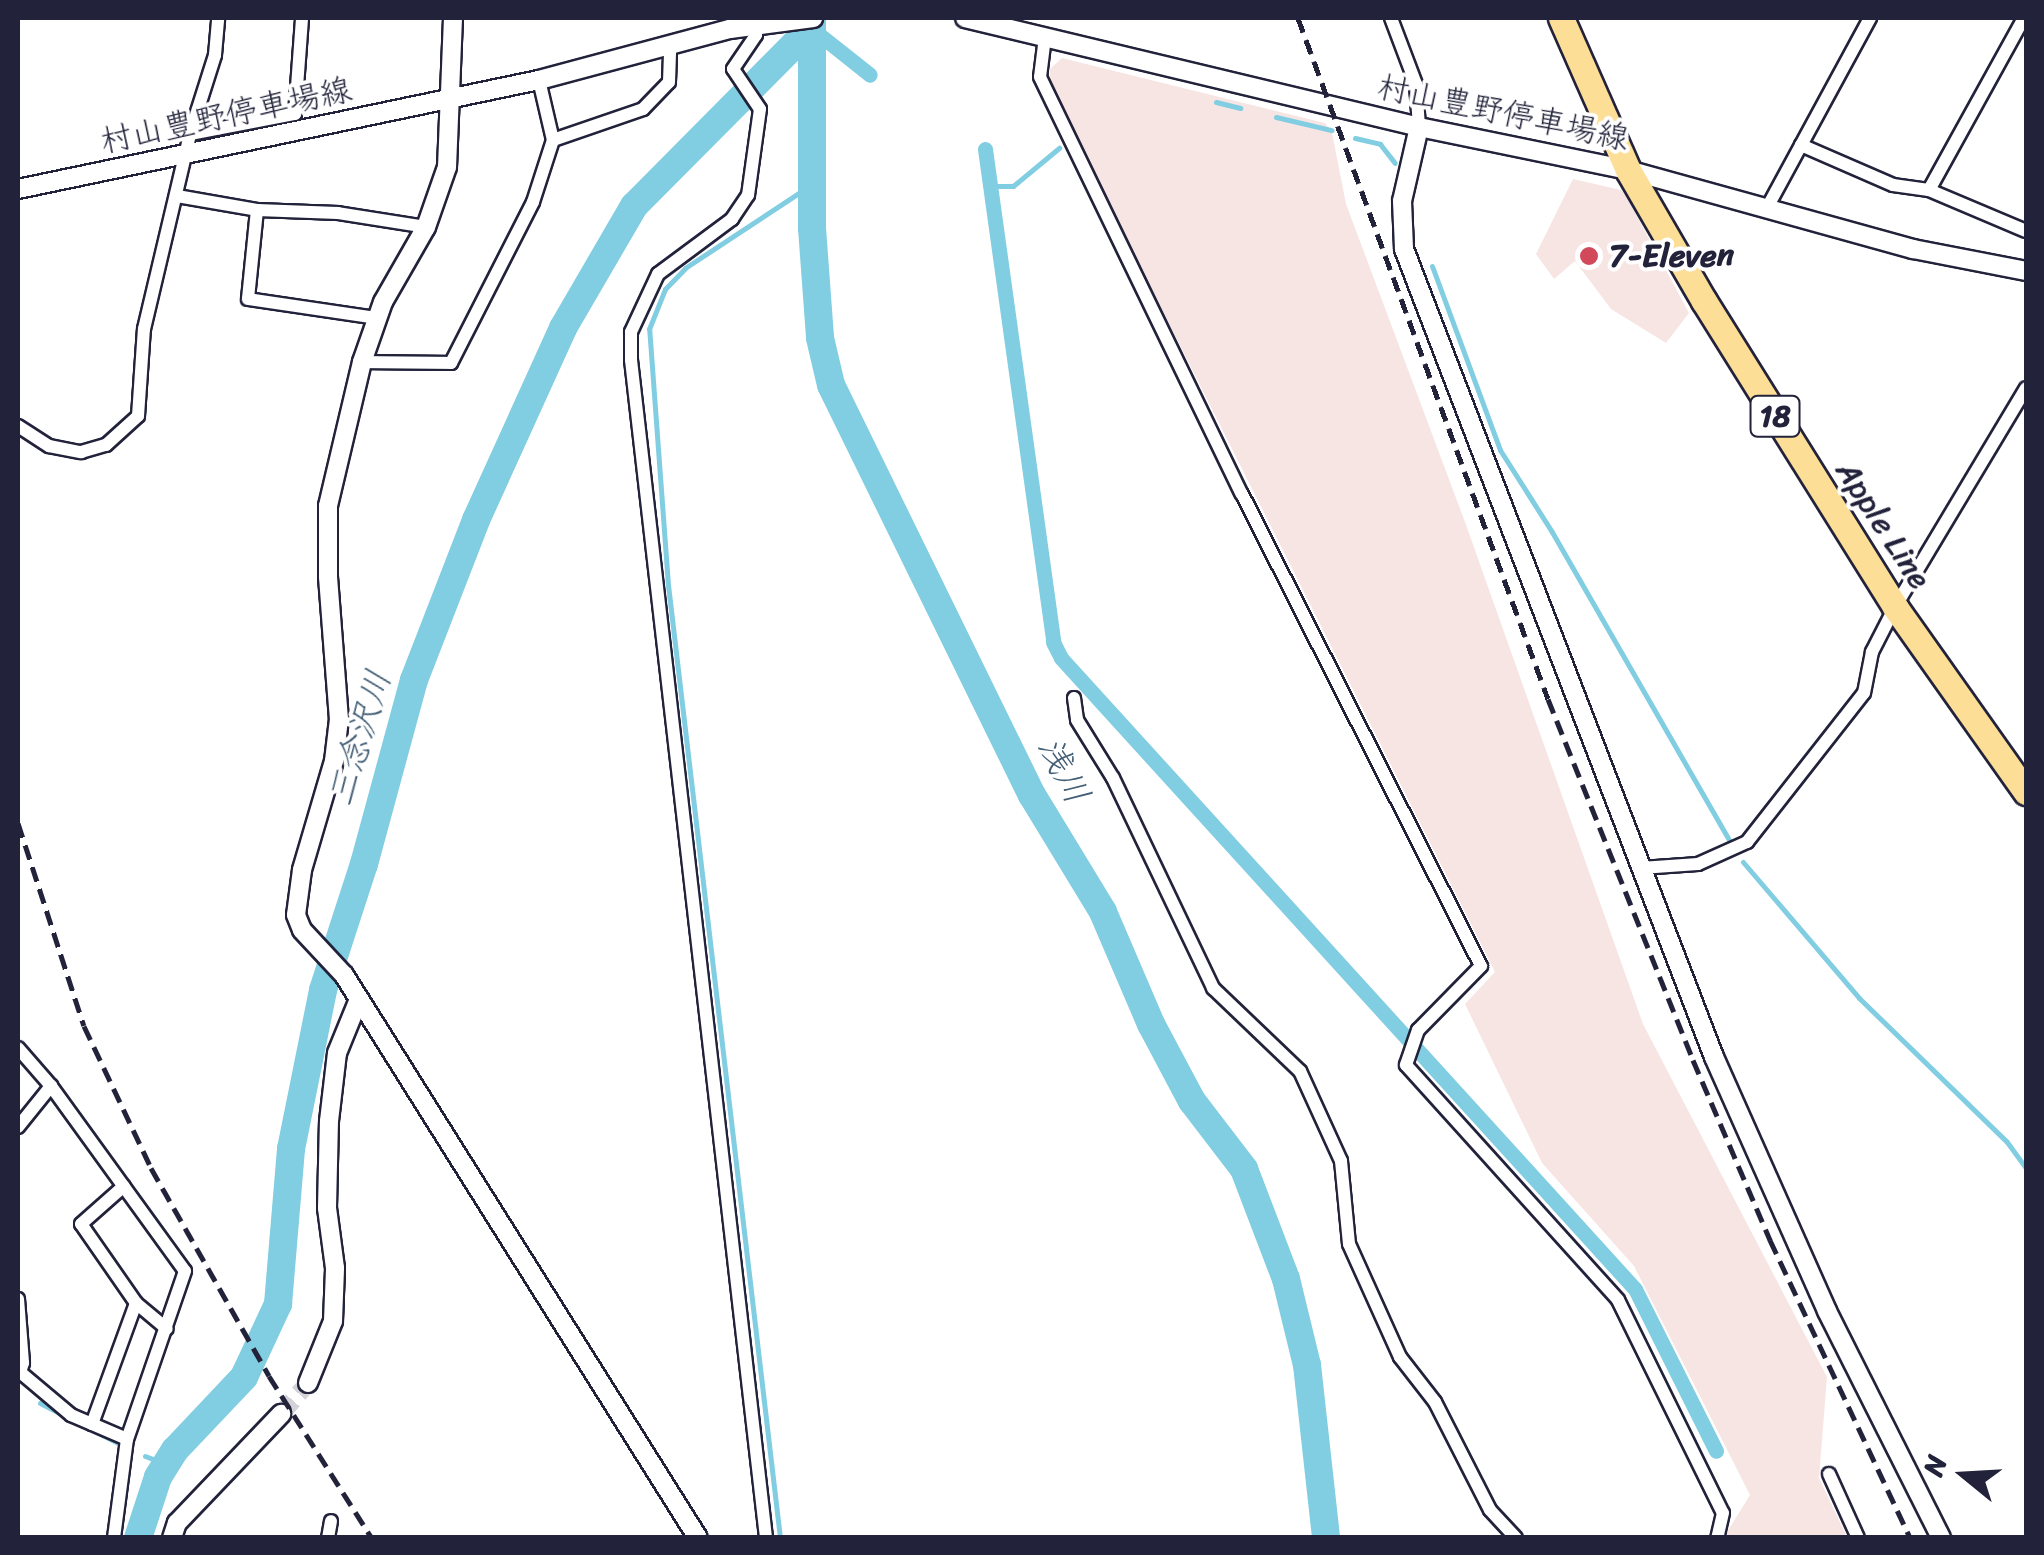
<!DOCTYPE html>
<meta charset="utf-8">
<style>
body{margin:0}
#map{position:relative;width:2044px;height:1555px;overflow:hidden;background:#fff;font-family:Sriracha,"Klee One",sans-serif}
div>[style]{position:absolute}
.built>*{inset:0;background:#f7e5e4}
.stream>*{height:5px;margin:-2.5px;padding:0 2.5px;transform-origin:2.5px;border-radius:2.5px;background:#81cde1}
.canal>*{height:15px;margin:-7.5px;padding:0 7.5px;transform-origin:7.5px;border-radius:7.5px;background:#81cde1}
.river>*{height:28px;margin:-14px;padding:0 14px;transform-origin:14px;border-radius:14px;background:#81cde1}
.secondary-tunnel>*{height:18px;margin-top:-9px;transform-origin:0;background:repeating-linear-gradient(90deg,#d3d3d8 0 18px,transparent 0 27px)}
.roads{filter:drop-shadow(2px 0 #22223b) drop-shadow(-2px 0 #22223b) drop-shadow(0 2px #22223b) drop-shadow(0 -2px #22223b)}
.street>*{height:12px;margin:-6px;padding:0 6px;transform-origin:6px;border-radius:6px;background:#fff}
.secondary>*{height:18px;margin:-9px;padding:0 9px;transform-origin:9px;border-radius:9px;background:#fff}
.highway>*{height:25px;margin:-12.5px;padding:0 12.5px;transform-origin:12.5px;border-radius:12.5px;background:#fdde96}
.rail>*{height:5px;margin-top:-2.5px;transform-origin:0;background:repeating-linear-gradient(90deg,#22223b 0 15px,transparent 0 23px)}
.dots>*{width:28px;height:28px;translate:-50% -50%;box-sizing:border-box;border:5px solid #fff;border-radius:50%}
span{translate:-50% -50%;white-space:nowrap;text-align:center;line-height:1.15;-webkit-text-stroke:8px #fff;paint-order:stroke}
.shield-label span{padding:2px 8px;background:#fff;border:2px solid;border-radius:8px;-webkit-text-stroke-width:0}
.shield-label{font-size:30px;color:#22223b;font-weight:700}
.street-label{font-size:32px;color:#22223b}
.poi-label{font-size:32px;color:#22223b;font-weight:700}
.left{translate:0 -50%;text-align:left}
.water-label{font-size:35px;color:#435e75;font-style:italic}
.frame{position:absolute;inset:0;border:20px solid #22223b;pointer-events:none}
.north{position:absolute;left:1914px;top:1425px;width:100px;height:100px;-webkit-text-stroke:8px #fff;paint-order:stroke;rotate:288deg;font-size:28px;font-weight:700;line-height:40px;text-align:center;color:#22223b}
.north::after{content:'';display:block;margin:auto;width:35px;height:45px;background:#22223b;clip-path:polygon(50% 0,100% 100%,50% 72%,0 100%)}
</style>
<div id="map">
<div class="built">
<div style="clip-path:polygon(1062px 58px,1325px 123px,1332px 133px,1346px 204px,1465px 522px,1643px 1024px,1827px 1377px,1819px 1478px,1847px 1537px,1724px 1537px,1750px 1495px,1634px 1266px,1542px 1163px,1465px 1004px,1495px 972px,1050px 87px,1050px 69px)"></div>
<div style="clip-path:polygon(1573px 179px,1621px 190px,1626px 196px,1689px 313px,1666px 343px,1611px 309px,1575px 261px,1554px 279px,1536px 254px)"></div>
</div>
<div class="stream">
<div style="left:1216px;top:102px;width:25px;rotate:14deg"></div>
<div style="left:1276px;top:117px;width:57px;rotate:13.3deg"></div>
<div style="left:1355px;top:138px;width:26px;rotate:13deg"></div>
<div style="left:1380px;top:144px;width:24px;rotate:52deg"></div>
<div style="left:990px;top:186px;width:23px"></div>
<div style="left:1013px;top:186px;width:60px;rotate:-39.6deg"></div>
<div style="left:1432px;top:266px;width:196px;rotate:69.7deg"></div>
<div style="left:1500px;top:450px;width:97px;rotate:57.6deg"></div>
<div style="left:1552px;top:532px;width:355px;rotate:60.1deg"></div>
<div style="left:1743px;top:862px;width:179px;rotate:49.5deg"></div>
<div style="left:1859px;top:998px;width:206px;rotate:44.2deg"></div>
<div style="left:2007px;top:1142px;width:32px;rotate:54deg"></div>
<div style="left:40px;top:1403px;width:92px;rotate:27.1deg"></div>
<div style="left:145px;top:1456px;width:22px;rotate:21deg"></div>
<div style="left:780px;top:1538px;width:960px;rotate:-96.7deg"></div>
<div style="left:668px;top:585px;width:257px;rotate:-94.2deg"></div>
<div style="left:649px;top:329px;width:43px;rotate:-68.2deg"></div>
<div style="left:665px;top:289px;width:29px;rotate:-46deg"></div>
<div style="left:685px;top:268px;width:151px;rotate:-33.4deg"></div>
</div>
<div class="canal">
<div style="left:811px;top:28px;width:75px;rotate:38.5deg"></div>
<div style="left:985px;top:149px;width:498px;rotate:82.1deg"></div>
<div style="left:1053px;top:642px;width:18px;rotate:63deg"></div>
<div style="left:1061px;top:658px;width:853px;rotate:47.71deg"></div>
<div style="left:1635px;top:1289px;width:181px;rotate:63.4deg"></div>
</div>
<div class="river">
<div style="left:812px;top:21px;width:207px;rotate:90deg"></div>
<div style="left:812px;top:228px;width:110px;rotate:85.8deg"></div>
<div style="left:820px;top:338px;width:48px;rotate:76.8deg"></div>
<div style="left:831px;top:385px;width:457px;rotate:63.9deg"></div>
<div style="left:1032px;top:795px;width:137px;rotate:58.7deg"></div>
<div style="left:1103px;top:912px;width:122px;rotate:66.8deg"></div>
<div style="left:1151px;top:1024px;width:87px;rotate:62deg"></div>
<div style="left:1192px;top:1101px;width:86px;rotate:52.6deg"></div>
<div style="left:1244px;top:1169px;width:118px;rotate:69.1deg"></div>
<div style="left:1286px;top:1279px;width:89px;rotate:76.3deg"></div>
<div style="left:1307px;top:1365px;width:174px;rotate:83.7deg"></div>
<div style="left:138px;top:1538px;width:64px;rotate:-71.8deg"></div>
<div style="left:158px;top:1477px;width:32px;rotate:-58deg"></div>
<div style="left:175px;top:1450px;width:100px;rotate:-46.6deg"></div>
<div style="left:244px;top:1377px;width:81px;rotate:-65deg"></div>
<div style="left:278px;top:1304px;width:156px;rotate:-85.2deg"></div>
<div style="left:291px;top:1149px;width:162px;rotate:-78.6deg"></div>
<div style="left:323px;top:990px;width:133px;rotate:-72deg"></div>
<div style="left:364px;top:864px;width:191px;rotate:-74.8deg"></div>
<div style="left:414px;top:680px;width:172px;rotate:-68.8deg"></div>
<div style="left:476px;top:520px;width:211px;rotate:-65.6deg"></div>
<div style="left:563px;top:328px;width:141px;rotate:-59.8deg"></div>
<div style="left:634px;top:206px;width:251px;rotate:-45.2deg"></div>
</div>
<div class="secondary-tunnel">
<div style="left:281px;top:1414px;width:41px;rotate:-48.9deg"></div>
</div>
<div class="roads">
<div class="street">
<div style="left:1391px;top:18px;width:71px;rotate:69.3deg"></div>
<div style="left:1416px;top:84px;width:43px;rotate:86deg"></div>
<div style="left:751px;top:25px;width:11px;rotate:63deg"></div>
<div style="left:756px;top:35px;width:41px;rotate:124.1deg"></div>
<div style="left:733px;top:69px;width:48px;rotate:56deg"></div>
<div style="left:760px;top:109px;width:87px;rotate:97.9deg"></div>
<div style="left:748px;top:195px;width:29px;rotate:124deg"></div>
<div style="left:732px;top:219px;width:92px;rotate:143.4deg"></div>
<div style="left:658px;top:274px;width:64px;rotate:115deg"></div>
<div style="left:631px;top:332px;width:28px;rotate:90deg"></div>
<div style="left:631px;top:360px;width:1186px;rotate:83.46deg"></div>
<div style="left:1045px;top:37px;width:40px;rotate:97.1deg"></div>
<div style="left:1040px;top:77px;width:463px;rotate:64.2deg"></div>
<div style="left:1242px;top:494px;width:529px;rotate:63.14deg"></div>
<div style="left:1481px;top:966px;width:90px;rotate:134.5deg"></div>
<div style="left:1418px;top:1030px;width:37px;rotate:109deg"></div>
<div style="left:1406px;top:1065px;width:316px;rotate:47.9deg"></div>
<div style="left:1618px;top:1300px;width:237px;rotate:63.8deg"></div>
<div style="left:1723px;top:1513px;width:26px;rotate:103deg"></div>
<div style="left:539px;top:80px;width:62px;rotate:76.9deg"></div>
<div style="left:553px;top:140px;width:95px;rotate:-19deg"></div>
<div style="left:643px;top:109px;width:37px;rotate:-46deg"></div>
<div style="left:669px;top:82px;width:37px;rotate:-88deg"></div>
<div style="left:190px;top:134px;width:107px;rotate:-10.8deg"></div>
<div style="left:295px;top:114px;width:96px;rotate:-85.8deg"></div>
<div style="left:1801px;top:145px;width:100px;rotate:23.5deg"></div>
<div style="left:1893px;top:185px;width:36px;rotate:8deg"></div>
<div style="left:1929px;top:190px;width:105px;rotate:22.9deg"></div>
<div style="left:1929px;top:190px;width:196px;rotate:-61.1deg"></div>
<div style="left:177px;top:196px;width:81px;rotate:9.9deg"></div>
<div style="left:257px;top:210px;width:81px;rotate:2.1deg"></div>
<div style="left:338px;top:213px;width:89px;rotate:9deg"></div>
<div style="left:1768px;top:206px;width:214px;rotate:-61.5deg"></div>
<div style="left:257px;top:210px;width:89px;rotate:95.8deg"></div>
<div style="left:248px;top:299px;width:130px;rotate:8.4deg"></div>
<div style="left:362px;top:362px;width:89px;rotate:0.6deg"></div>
<div style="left:451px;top:363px;width:181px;rotate:-63deg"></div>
<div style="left:533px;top:202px;width:65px;rotate:-72.1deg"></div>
<div style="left:18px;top:426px;width:37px;rotate:33deg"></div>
<div style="left:49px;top:446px;width:33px;rotate:11deg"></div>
<div style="left:81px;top:452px;width:26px;rotate:-16deg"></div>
<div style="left:106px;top:445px;width:43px;rotate:-42.2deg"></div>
<div style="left:138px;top:416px;width:87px;rotate:-86.1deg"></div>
<div style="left:144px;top:329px;width:200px;rotate:-76.7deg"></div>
<div style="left:190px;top:134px;width:83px;rotate:-72.4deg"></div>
<div style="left:215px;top:55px;width:37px;rotate:-85deg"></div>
<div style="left:1074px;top:698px;width:22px;rotate:82deg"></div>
<div style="left:1077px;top:720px;width:68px;rotate:58.2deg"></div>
<div style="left:1113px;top:778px;width:233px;rotate:64.5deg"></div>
<div style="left:1213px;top:988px;width:120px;rotate:43.7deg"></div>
<div style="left:1300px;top:1071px;width:99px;rotate:65.5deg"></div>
<div style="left:1341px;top:1161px;width:83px;rotate:84.5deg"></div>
<div style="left:1349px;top:1244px;width:124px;rotate:65.7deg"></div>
<div style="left:1400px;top:1357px;width:57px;rotate:52.1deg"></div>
<div style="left:1435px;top:1402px;width:121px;rotate:63deg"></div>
<div style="left:1490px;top:1510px;width:38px;rotate:47deg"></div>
<div style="left:1641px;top:868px;width:57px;rotate:-4deg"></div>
<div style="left:1698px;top:864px;width:54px;rotate:-24.2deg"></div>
<div style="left:1747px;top:842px;width:189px;rotate:-51.9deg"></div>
<div style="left:1864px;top:693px;width:42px;rotate:-79deg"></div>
<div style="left:1872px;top:652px;width:51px;rotate:-62.9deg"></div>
<div style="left:1895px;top:607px;width:255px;rotate:-59.1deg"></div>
<div style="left:18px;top:1048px;width:50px;rotate:49deg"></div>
<div style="left:51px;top:1086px;width:228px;rotate:54.1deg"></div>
<div style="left:185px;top:1271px;width:178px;rotate:109deg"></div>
<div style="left:127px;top:1439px;width:100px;rotate:97.5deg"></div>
<div style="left:18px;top:1127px;width:53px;rotate:-51.2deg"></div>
<div style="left:18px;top:1299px;width:64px;rotate:85.5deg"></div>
<div style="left:23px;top:1363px;width:9px;rotate:108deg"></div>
<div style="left:20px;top:1372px;width:67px;rotate:40.1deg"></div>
<div style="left:71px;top:1415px;width:61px;rotate:23.2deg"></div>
<div style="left:136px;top:1303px;width:40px;rotate:40deg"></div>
<div style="left:92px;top:1424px;width:129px;rotate:-70deg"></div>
<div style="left:136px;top:1303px;width:96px;rotate:-124.8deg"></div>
<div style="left:81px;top:1224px;width:57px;rotate:-41.5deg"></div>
<div style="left:1829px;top:1474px;width:70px;rotate:65.6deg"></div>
<div style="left:328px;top:1538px;width:17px;rotate:-80deg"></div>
</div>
<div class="secondary">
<div style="left:453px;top:18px;width:149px;rotate:92.3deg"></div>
<div style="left:447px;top:167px;width:64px;rotate:109.3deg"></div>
<div style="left:426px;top:227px;width:86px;rotate:119.8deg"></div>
<div style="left:383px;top:302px;width:64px;rotate:109.3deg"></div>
<div style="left:362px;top:362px;width:148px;rotate:103.3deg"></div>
<div style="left:328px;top:506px;width:71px;rotate:90deg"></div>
<div style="left:328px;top:577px;width:142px;rotate:85.6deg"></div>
<div style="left:339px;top:719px;width:42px;rotate:96.8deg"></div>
<div style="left:334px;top:761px;width:114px;rotate:106.4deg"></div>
<div style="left:302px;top:870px;width:45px;rotate:97.6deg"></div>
<div style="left:296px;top:915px;width:16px;rotate:68deg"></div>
<div style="left:302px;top:930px;width:62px;rotate:47deg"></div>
<div style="left:344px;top:975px;width:665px;rotate:57.84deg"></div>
<div style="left:965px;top:18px;width:467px;rotate:13.5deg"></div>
<div style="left:1419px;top:127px;width:213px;rotate:11.6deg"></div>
<div style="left:1628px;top:170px;width:296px;rotate:15.5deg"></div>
<div style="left:1913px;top:249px;width:115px;rotate:11deg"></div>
<div style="left:1419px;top:127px;width:76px;rotate:102.9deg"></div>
<div style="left:1402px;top:201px;width:48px;rotate:87.6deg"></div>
<div style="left:1404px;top:249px;width:865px;rotate:69.01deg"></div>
<div style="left:1714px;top:1057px;width:278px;rotate:66deg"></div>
<div style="left:1827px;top:1311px;width:254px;rotate:63.3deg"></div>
<div style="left:18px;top:189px;width:532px;rotate:-11.82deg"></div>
<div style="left:539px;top:80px;width:198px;rotate:-15deg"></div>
<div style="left:730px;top:29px;width:84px;rotate:-7.5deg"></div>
<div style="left:308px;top:1383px;width:67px;rotate:-68deg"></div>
<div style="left:333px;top:1321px;width:53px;rotate:-87.8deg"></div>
<div style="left:335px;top:1268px;width:61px;rotate:-97.6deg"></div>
<div style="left:327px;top:1208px;width:87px;rotate:-88.7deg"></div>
<div style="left:329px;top:1121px;width:68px;rotate:-83.3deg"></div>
<div style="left:337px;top:1053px;width:58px;rotate:-67.8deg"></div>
<div style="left:172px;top:1538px;width:16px;rotate:-72deg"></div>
<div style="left:177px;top:1523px;width:151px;rotate:-46.3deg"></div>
</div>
<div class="highway">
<div style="left:1561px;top:18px;width:166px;rotate:66.2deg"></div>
<div style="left:1628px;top:170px;width:151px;rotate:59.9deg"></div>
<div style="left:1704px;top:301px;width:361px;rotate:58deg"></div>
<div style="left:1895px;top:607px;width:227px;rotate:54.7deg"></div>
</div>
</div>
<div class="rail">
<div style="left:1298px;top:18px;width:725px;rotate:69.84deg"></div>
<div style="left:1548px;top:699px;width:389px;rotate:68.1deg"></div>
<div style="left:1693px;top:1060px;width:196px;rotate:66.8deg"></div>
<div style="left:1770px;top:1240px;width:329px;rotate:64.8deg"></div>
<div style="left:18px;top:823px;width:213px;rotate:72deg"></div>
<div style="left:84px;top:1026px;width:157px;rotate:64.7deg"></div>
<div style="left:151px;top:1168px;width:239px;rotate:60.4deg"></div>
<div style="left:269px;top:1376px;width:192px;rotate:57.6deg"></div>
</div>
<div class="dots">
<div style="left:1589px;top:256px;background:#d1495b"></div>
</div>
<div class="shield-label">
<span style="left:1775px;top:416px">18</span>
</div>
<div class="street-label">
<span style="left:1503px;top:113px;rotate:12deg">村山豊野停車場線</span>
<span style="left:226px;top:116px;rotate:-12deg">村山豊野停車場線</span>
<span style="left:1883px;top:525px;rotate:57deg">Apple Line</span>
</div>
<div class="poi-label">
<span class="left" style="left:1609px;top:256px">7-Eleven</span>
</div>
<div class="water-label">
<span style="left:359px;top:738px;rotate:-73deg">三念沢川</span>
<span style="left:1064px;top:770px;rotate:62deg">浅川</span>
</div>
<div class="frame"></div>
<div class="north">N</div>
</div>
